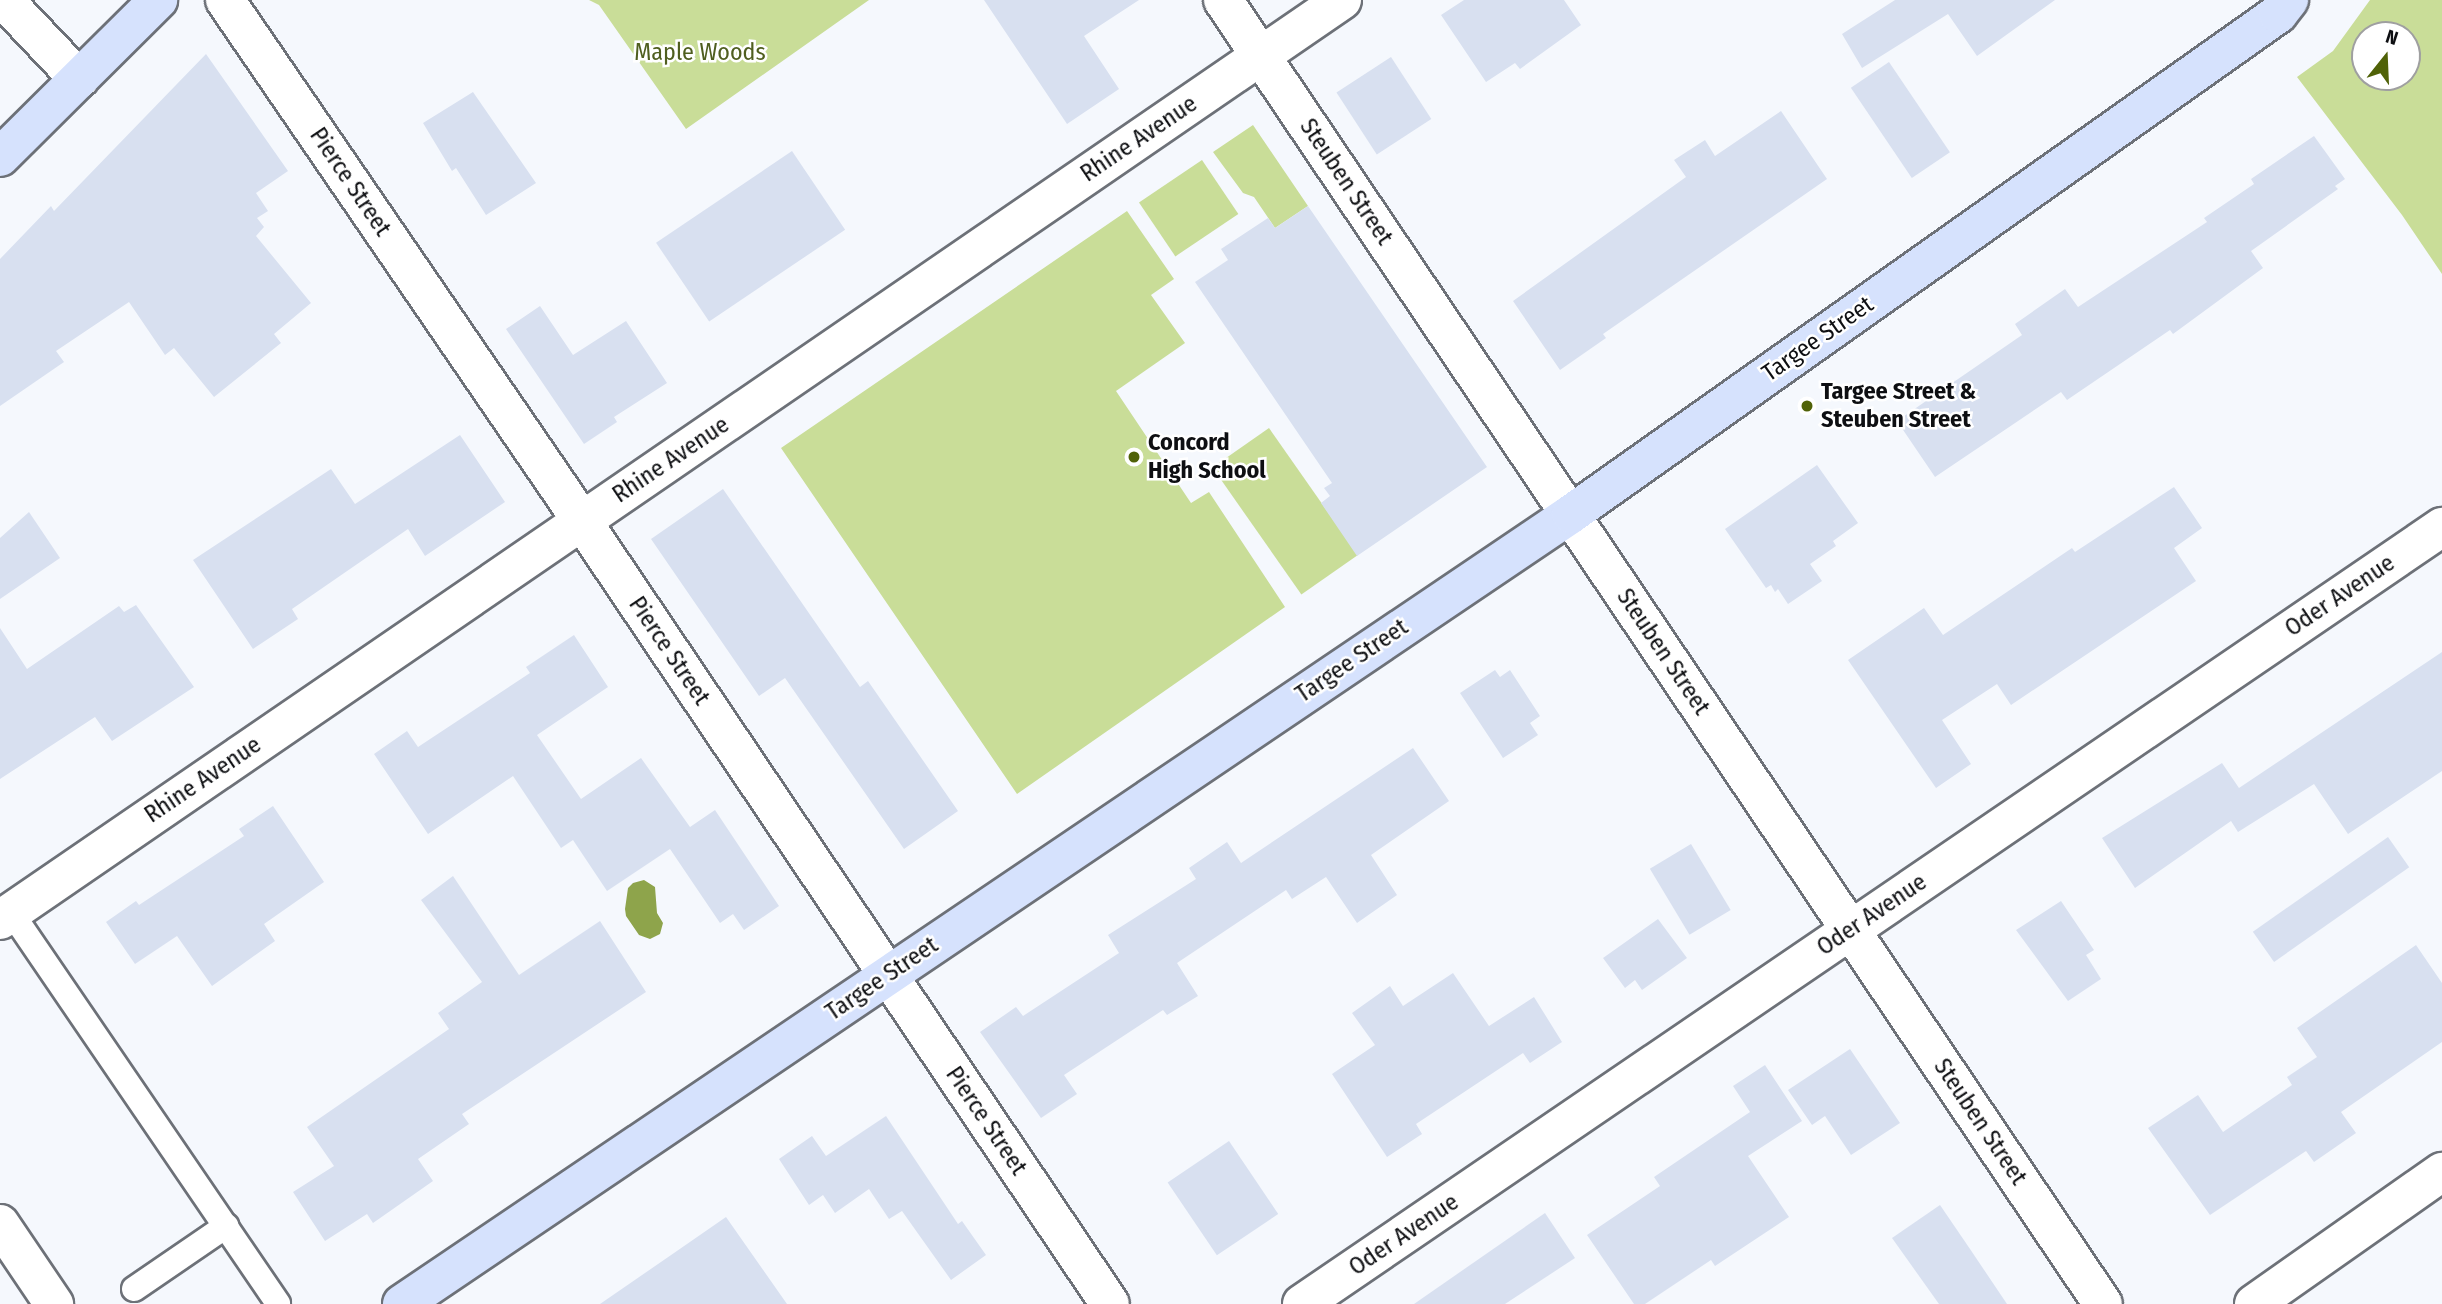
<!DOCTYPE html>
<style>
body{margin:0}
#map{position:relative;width:2442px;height:1304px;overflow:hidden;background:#f5f8fd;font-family:"Fira Sans Condensed",sans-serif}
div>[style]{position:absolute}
.green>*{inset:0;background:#c9dd98;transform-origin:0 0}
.water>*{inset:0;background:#8ea44b}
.building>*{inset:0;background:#d8e0f0;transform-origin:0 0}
.roads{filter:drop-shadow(2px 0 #6d7178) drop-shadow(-2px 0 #6d7178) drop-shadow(0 2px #6d7178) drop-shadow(0 -2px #6d7178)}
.lane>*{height:24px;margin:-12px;padding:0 12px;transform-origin:12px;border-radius:12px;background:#fff}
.street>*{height:38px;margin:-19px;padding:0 19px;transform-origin:19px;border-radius:19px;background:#fff}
.secondary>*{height:38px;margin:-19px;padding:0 19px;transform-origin:19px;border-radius:19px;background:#d6e2fd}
.dots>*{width:19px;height:19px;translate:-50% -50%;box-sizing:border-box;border:4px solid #fff;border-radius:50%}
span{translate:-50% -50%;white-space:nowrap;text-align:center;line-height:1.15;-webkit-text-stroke:5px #fff;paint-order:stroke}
.park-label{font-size:24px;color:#4f5e1f}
.street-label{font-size:24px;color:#0e0f12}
.poi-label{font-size:24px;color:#0e0f12;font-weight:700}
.left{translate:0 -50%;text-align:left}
.north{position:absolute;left:2351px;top:21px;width:70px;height:70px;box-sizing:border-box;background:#fff;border:2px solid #9f9fa0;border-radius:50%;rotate:18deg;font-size:19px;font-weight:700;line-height:28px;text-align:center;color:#0e0f12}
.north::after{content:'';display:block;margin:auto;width:24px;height:32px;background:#506208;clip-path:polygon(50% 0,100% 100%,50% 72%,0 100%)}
</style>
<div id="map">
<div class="green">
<div style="clip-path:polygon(589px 0,869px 0,686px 129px,599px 5px)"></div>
<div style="clip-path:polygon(evenodd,2370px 0,2442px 0,2442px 274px,2402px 215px,2297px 77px,2333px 51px,2370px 0,2365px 35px,2407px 35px,2407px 77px,2365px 77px,2365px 35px)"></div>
<div style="clip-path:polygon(1253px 125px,1308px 206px,1275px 228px,1254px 197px,1243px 193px,1213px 152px)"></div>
<div style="left:1202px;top:160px;width:65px;height:76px;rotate:56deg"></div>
<div style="clip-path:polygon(1127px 211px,1174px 279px,1151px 295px,1185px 343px,1116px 391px,1191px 503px,1209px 492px,1285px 607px,1017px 794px,781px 448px)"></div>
<div style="left:1269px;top:428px;width:155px;height:69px;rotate:55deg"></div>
</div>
<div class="water">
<div style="clip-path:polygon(644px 880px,655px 887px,657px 913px,663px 923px,660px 934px,650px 939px,639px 935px,626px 916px,625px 909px,628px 888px,633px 883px)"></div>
</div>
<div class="building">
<div style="clip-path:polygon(984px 0,1139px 0,1084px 36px,1119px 89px,1067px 124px)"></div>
<div style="clip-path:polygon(1464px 0,1564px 0,1581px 25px,1520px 69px,1515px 63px,1486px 82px,1441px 15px)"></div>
<div style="clip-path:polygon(1895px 0,2055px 0,1977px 56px,1948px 14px,1862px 68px,1842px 34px)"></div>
<div style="clip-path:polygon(206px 54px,288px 171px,256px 193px,268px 211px,257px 218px,264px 227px,256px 236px,311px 303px,274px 334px,281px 343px,214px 397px,174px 348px,165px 355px,129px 302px,56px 351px,64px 362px,0 406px,0 259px,51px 206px,54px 211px)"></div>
<div style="left:1391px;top:57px;width:74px;height:65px;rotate:57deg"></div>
<div style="left:1889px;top:62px;width:109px;height:46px;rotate:56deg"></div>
<div style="clip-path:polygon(473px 92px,536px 183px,486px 215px,456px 168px,452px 171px,423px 123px)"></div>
<div style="clip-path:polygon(1781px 111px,1827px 179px,1603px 334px,1606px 338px,1560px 370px,1513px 301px,1686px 177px,1674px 160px,1705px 140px,1715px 156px)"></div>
<div style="clip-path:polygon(2314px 136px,2345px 179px,2335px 186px,2338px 189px,2251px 251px,2263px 268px,2173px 334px,2170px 330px,2067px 400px,2061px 392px,1935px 477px,1897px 421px,2022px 335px,2015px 324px,2065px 289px,2078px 307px,2207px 222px,2204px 218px,2254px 184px,2251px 179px)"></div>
<div style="left:792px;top:151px;width:95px;height:164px;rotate:56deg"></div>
<div style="clip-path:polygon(1308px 206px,1487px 467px,1357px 556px,1321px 503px,1330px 496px,1324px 488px,1332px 483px,1195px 282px,1228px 260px,1221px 249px,1268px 218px,1275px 228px)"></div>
<div style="clip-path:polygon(540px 306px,573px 355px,626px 321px,667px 383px,614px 417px,617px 422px,584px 444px,506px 329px)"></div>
<div style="clip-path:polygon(460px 435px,505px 502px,425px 556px,408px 529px,292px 609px,298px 619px,253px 649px,193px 560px,331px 469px,355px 504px)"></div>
<div style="clip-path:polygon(1817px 465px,1858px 523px,1833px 541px,1836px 546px,1810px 564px,1822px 581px,1788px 604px,1778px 589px,1775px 592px,1771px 585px,1766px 588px,1725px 529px)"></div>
<div style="clip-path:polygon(2174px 487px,2202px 528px,2174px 548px,2196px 581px,2011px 705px,1997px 684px,1942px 720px,1971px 764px,1936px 788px,1848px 660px,1924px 608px,1943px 635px,2072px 548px,2075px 552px)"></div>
<div style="clip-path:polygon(723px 489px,860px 687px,868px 681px,958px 811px,904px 849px,785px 678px,759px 696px,651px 539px)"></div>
<div style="clip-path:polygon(29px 512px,60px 558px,0 599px,0 538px)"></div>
<div style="clip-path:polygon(136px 605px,194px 687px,112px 741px,95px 717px,0 779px,0 628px,27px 669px,119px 606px,124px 612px)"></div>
<div style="clip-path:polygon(574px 635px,608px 687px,537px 735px,581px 799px,641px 758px,690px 827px,715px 810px,779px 906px,744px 930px,733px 914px,720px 923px,670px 849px,607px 891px,573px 840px,561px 848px,513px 776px,428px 834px,374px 754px,407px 731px,418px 747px,530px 673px,526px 667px)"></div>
<div style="clip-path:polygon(2442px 652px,2442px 771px,2348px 834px,2314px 784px,2238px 832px,2231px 821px,2135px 888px,2102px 838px,2222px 763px,2239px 788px)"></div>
<div style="clip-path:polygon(1495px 670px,1500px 677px,1510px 670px,1540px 716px,1530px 723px,1538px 735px,1503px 758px,1460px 693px)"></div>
<div style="clip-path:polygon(1413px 748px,1449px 801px,1371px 855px,1397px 895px,1357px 923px,1326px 877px,1292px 899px,1286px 890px,1177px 963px,1198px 996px,1167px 1015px,1163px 1010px,1064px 1075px,1077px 1094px,1041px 1118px,980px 1032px,1016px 1007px,1023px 1016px,1119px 953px,1108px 935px,1196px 879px,1189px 868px,1227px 842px,1241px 863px)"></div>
<div style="clip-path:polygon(273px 806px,324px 882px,264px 924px,275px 941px,212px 986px,177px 936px,135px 964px,106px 922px,136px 901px,139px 905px,244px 836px,239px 829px)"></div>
<div style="left:2388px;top:837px;width:37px;height:165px;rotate:55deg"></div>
<div style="left:1691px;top:844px;width:77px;height:48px;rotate:59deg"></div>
<div style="clip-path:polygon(453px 876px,519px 975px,600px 921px,646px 992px,462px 1114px,469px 1124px,418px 1159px,433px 1181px,373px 1223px,367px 1214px,325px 1241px,293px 1192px,334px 1166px,307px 1127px,449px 1029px,438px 1013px,482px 982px,421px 900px)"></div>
<div style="clip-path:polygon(2061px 901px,2094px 950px,2086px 955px,2101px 979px,2068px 1001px,2016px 930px)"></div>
<div style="clip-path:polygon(1658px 919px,1687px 958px,1642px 990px,1635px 980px,1625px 988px,1603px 958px)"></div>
<div style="clip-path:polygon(2416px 945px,2442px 983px,2442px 1042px,2341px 1112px,2356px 1133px,2314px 1162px,2306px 1151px,2210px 1215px,2148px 1128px,2198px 1095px,2223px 1132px,2292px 1085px,2287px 1077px,2317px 1057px,2297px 1028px)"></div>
<div style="clip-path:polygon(1453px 973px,1489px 1026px,1534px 997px,1562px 1042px,1530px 1063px,1523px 1053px,1416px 1124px,1422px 1134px,1387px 1157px,1332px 1074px,1375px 1045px,1352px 1013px,1390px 986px,1403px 1006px)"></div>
<div style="clip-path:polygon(1850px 1049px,1900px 1123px,1851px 1155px,1825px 1116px,1812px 1125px,1788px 1090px)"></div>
<div style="clip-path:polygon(1765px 1065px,1802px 1121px,1748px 1156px,1789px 1217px,1715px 1266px,1711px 1260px,1645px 1304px,1634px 1304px,1587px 1235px,1660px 1186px,1654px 1177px,1750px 1112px,1733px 1086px)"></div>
<div style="clip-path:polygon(886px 1116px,958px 1224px,962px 1221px,986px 1255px,951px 1280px,902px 1211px,889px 1219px,869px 1189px,835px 1213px,823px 1195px,809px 1205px,779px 1159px,812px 1136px,826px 1156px)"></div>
<div style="left:1229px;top:1141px;width:88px;height:74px;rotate:56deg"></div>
<div style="clip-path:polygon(1940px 1205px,1970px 1249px,2007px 1304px,1939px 1304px,1892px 1238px)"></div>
<div style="clip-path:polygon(1545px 1213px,1575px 1258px,1505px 1304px,1414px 1304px)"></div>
<div style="clip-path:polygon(726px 1217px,787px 1304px,600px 1304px,674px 1253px)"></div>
</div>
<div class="roads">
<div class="lane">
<div style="left:11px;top:912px;width:474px;rotate:55.7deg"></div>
<div style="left:134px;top:1289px;width:112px;rotate:-34.4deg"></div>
</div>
<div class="street">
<div style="left:4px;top:0;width:109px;rotate:46.5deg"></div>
<div style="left:225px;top:0;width:632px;rotate:55.58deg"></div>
<div style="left:582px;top:521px;width:944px;rotate:56.01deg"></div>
<div style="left:1223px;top:0;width:1573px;rotate:55.99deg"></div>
<div style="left:0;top:920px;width:1627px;rotate:-34.43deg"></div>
<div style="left:0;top:1224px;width:97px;rotate:56deg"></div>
<div style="left:1302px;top:1304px;width:1380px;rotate:-34.28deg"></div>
<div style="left:2254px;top:1304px;width:230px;rotate:-35.1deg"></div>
</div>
<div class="secondary">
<div style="left:0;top:157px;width:223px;rotate:-44.8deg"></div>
<div style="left:402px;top:1304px;width:1411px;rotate:-34.05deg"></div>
<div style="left:1571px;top:514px;width:866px;rotate:-35.27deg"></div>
<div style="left:2278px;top:14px;width:18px;rotate:-52deg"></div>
</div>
</div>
<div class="dots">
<div style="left:1807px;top:406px;background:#506208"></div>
<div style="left:1134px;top:457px;background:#506208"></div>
</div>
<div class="park-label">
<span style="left:700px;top:53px">Maple Woods</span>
</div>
<div class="street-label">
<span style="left:1139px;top:139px;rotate:-34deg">Rhine Avenue</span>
<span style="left:350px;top:182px;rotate:56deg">Pierce Street</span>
<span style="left:1346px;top:182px;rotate:56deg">Steuben Street</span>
<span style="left:1818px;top:339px;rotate:-35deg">Targee Street</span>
<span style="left:671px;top:460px;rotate:-34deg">Rhine Avenue</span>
<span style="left:2340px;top:596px;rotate:-34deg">Oder Avenue</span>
<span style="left:669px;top:651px;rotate:56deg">Pierce Street</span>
<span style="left:1663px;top:652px;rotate:56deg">Steuben Street</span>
<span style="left:1352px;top:661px;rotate:-34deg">Targee Street</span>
<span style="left:203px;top:780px;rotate:-34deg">Rhine Avenue</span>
<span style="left:1872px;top:915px;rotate:-34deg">Oder Avenue</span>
<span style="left:882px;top:979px;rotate:-34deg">Targee Street</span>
<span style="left:986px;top:1121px;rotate:56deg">Pierce Street</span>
<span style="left:1980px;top:1122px;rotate:56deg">Steuben Street</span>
<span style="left:1404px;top:1235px;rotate:-34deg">Oder Avenue</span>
</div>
<div class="poi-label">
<span class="left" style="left:1821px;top:406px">Targee Street &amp;<br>Steuben Street</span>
<span class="left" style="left:1148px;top:457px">Concord<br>High School</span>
</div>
<div class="north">N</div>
</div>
